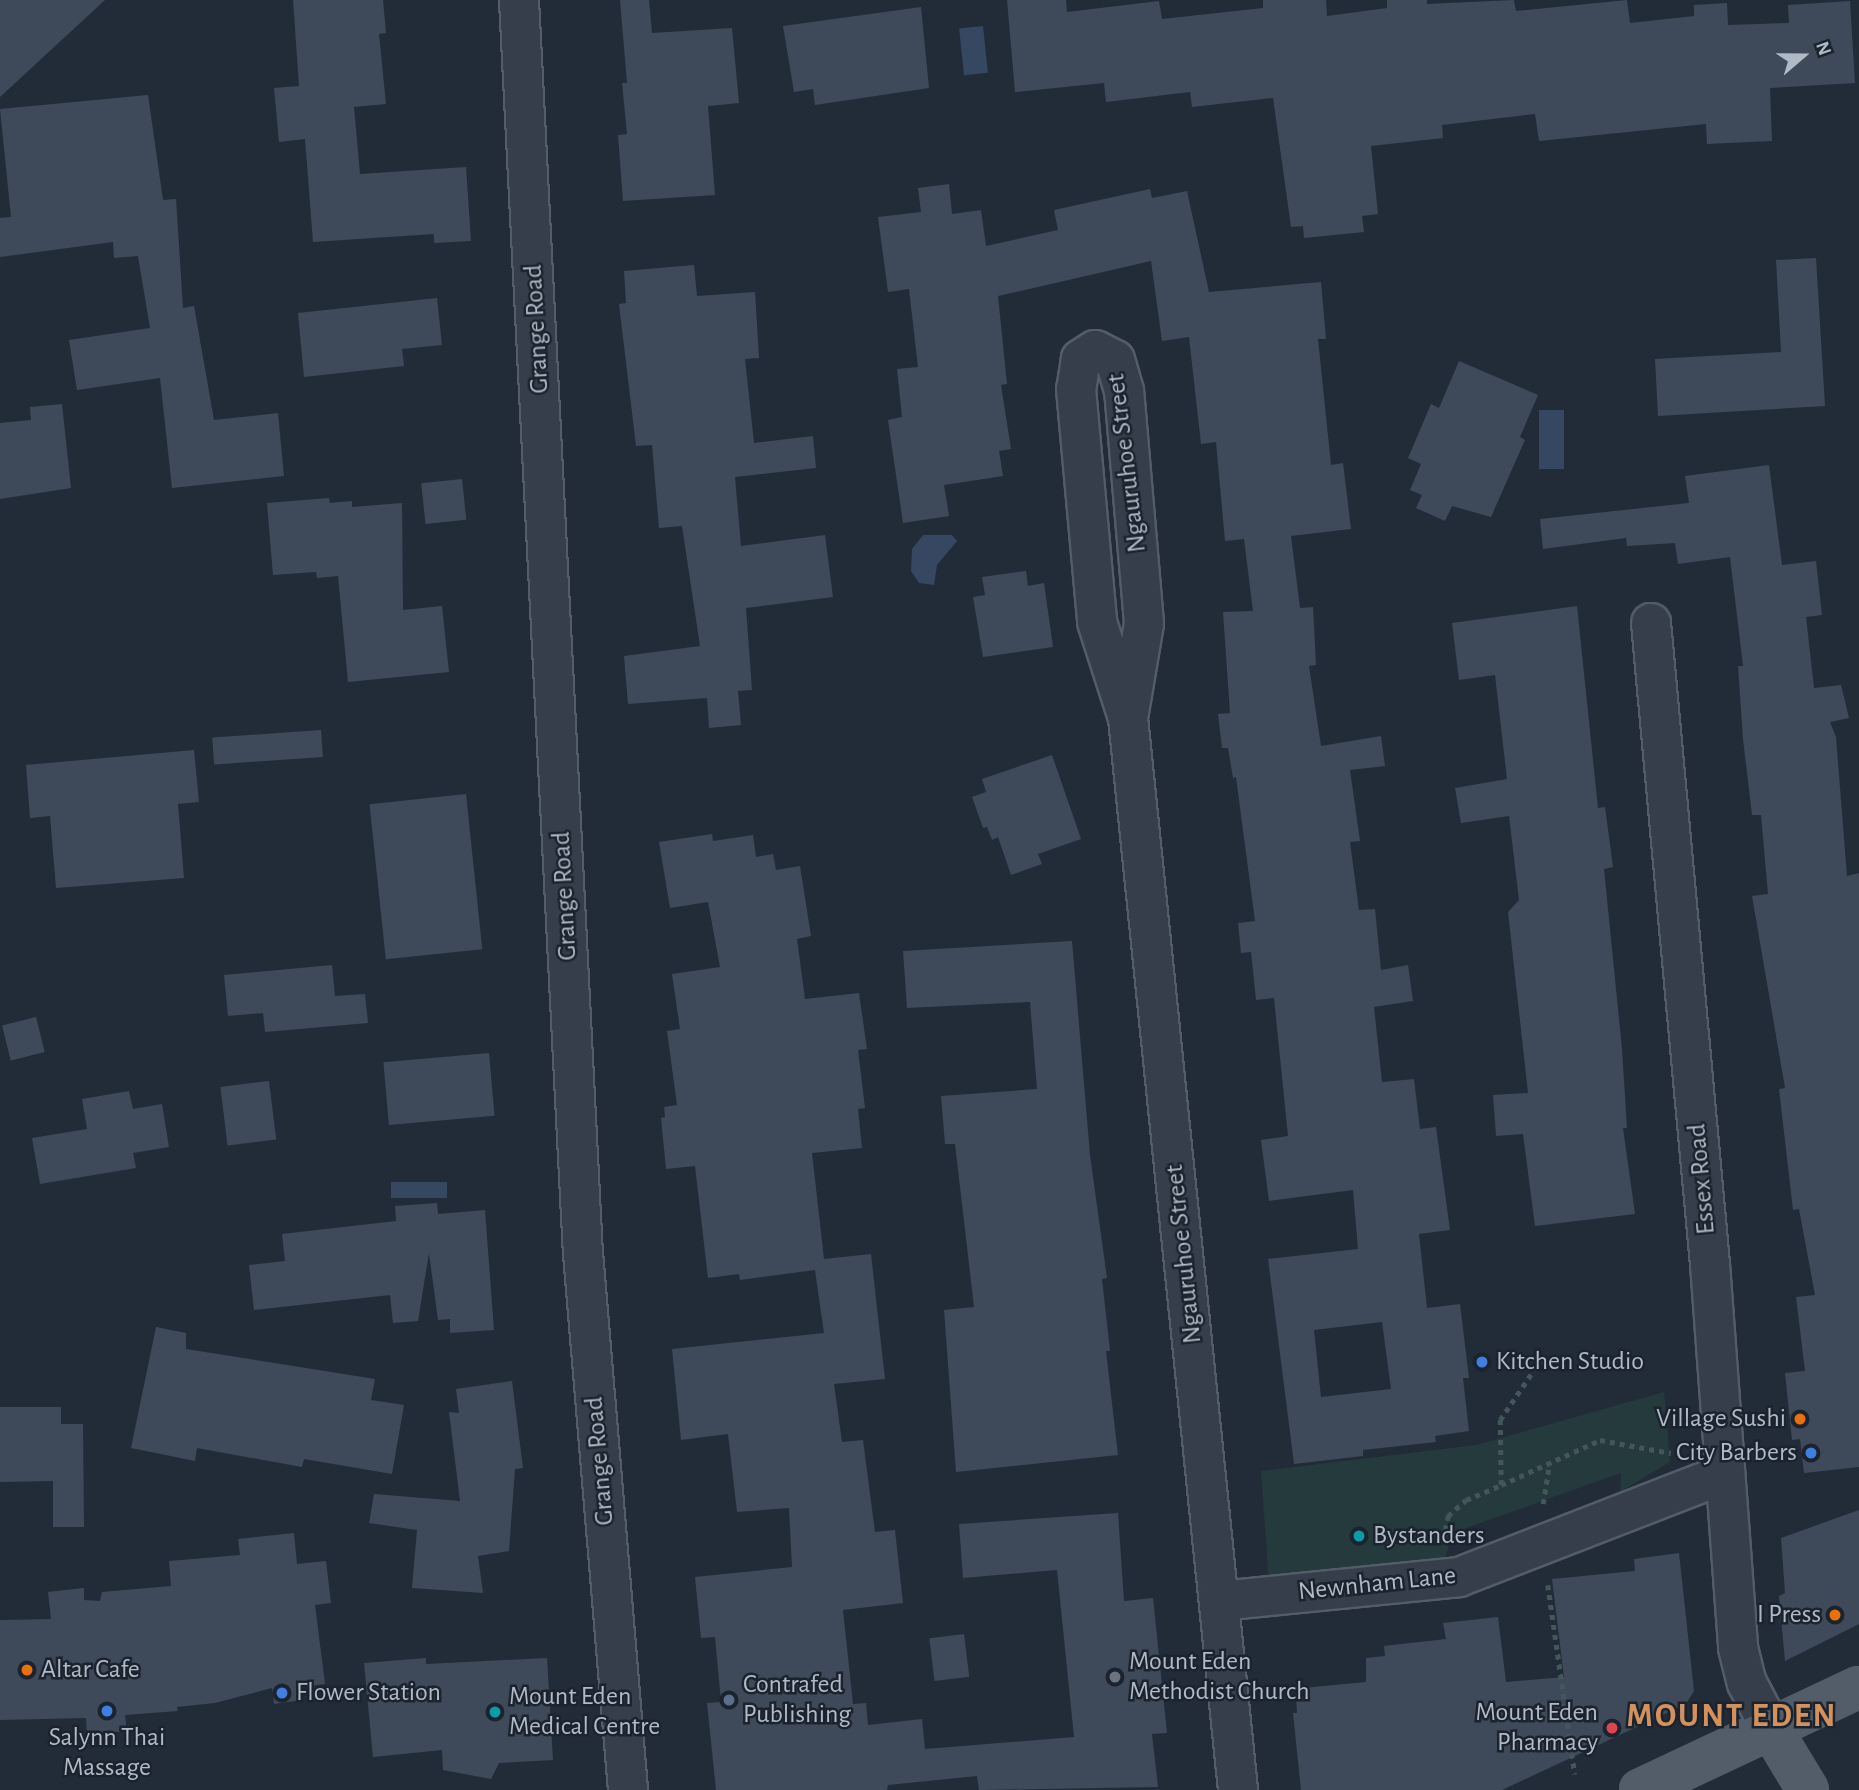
<!DOCTYPE html>
<style>
body{margin:0}
#map{position:relative;width:1859px;height:1790px;overflow:hidden;background:#222c39;font-family:"Alegreya Sans",sans-serif}
div>[style]{position:absolute}
.green>*{inset:0;background:#253a3c}
.water>*{inset:0;background:#354761;transform-origin:0 0}
.building>*{inset:0;background:#3e4a59;transform-origin:0 0}
.path>*{height:4.5px;margin-top:-2.25px;transform-origin:0;background:repeating-linear-gradient(90deg,#43575a 0 5px,transparent 0 10px)}
.roads{filter:drop-shadow(2px 0 #535c68) drop-shadow(-2px 0 #535c68) drop-shadow(0 2px #535c68) drop-shadow(0 -2px #535c68)}
.minor>*{height:38px;margin:-19px;padding:0 19px;transform-origin:19px;border-radius:19px;background:#353e4a}
.major>*{height:38px;margin:-19px;padding:0 19px;transform-origin:19px;border-radius:19px;background:#535d6a}
.dots>*{width:19px;height:19px;translate:-50% -50%;box-sizing:border-box;border:4px solid #1b232e;border-radius:50%}
span{translate:-50% -50%;white-space:nowrap;text-align:center;line-height:1.15;-webkit-text-stroke:5px #1b232e;paint-order:stroke}
.street-label{font-size:26px;color:#b0b9c6}
.poi-label{font-size:26px;color:#b0b9c6}
.left{translate:0 -50%;text-align:left}
.right{translate:-100% -50%;text-align:right}
.district-label{font-size:33px;color:#d3915e;font-weight:700;letter-spacing:2px}
.north{position:absolute;left:1768px;top:21px;width:70px;height:70px;-webkit-text-stroke:5px #1b232e;paint-order:stroke;rotate:70deg;font-size:19px;font-weight:700;line-height:28px;text-align:center;color:#b0b9c6}
.north::after{content:'';display:block;margin:auto;width:24px;height:32px;background:#b0b9c6;clip-path:polygon(50% 0,100% 100%,50% 72%,0 100%)}
</style>
<div id="map">
<div class="green">
<div style="clip-path:polygon(1664px 1392px,1670px 1462px,1620px 1492px,1621px 1473px,1452px 1533px,1443px 1567px,1269px 1583px,1261px 1471px,1476px 1445px)"></div>
</div>
<div class="water">
<div style="left:983px;top:26px;width:47px;height:24px;rotate:84deg"></div>
<div style="left:1539px;top:410px;width:25px;height:59px"></div>
<div style="clip-path:polygon(923px 535px,952px 535px,957px 541px,937px 565px,934px 585px,919px 583px,911px 571px,912px 549px)"></div>
<div style="left:447px;top:1182px;width:16px;height:56px;rotate:90deg"></div>
</div>
<div class="building">
<div style="clip-path:polygon(0 0,105px 0,0 97px)"></div>
<div style="clip-path:polygon(293px 0,383px 0,386px 33px,379px 34px,386px 104px,354px 107px,360px 174px,466px 167px,471px 241px,434px 243px,434px 234px,313px 242px,305px 139px,279px 142px,274px 88px,299px 86px)"></div>
<div style="clip-path:polygon(620px 0,649px 0,652px 33px,732px 28px,739px 103px,708px 106px,715px 195px,623px 201px,618px 135px,627px 134px,622px 83px,627px 83px)"></div>
<div style="clip-path:polygon(1007px 0,1066px 0,1067px 12px,1159px 1px,1162px 19px,1263px 8px,1263px 0,1326px 0,1327px 16px,1387px 8px,1387px 0,1427px 0,1427px 4px,1514px 0,1516px 11px,1627px 0,1630px 23px,1694px 16px,1694px 5px,1727px 3px,1728px 25px,1789px 23px,1788px 5px,1850px 1px,1855px 83px,1770px 88px,1772px 141px,1707px 144px,1706px 124px,1539px 141px,1535px 114px,1442px 125px,1443px 138px,1371px 146px,1378px 214px,1362px 216px,1364px 232px,1304px 238px,1303px 226px,1291px 227px,1273px 98px,1192px 107px,1190px 92px,1106px 102px,1104px 83px,1015px 92px)"></div>
<div style="clip-path:polygon(921px 7px,929px 88px,815px 105px,813px 89px,794px 92px,783px 26px)"></div>
<div style="clip-path:polygon(148px 95px,163px 200px,176px 199px,183px 308px,194px 306px,214px 420px,278px 413px,284px 476px,172px 488px,160px 378px,77px 390px,69px 340px,150px 328px,138px 256px,114px 258px,113px 242px,0 257px,0 218px,11px 217px,0 109px)"></div>
<div style="clip-path:polygon(evenodd,949px 184px,952px 214px,981px 210px,986px 246px,1058px 230px,1054px 210px,1150px 189px,1152px 198px,1187px 191px,1209px 292px,1321px 282px,1326px 339px,1318px 339px,1331px 465px,1343px 463px,1351px 529px,1291px 536px,1300px 608px,1313px 607px,1316px 665px,1309px 666px,1321px 746px,1381px 736px,1385px 766px,1350px 770px,1360px 841px,1350px 842px,1359px 910px,1375px 909px,1381px 970px,1408px 965px,1413px 1001px,1374px 1007px,1382px 1082px,1414px 1079px,1420px 1129px,1436px 1127px,1450px 1230px,1419px 1234px,1427px 1308px,1460px 1304px,1469px 1378px,1463px 1378px,1469px 1431px,1435px 1436px,1436px 1442px,1363px 1450px,1363px 1456px,1294px 1464px,1268px 1259px,1358px 1249px,1353px 1190px,1269px 1201px,1261px 1140px,1288px 1136px,1274px 998px,1256px 1000px,1251px 952px,1241px 953px,1238px 923px,1255px 921px,1236px 777px,1233px 778px,1228px 748px,1222px 748px,1218px 714px,1230px 713px,1223px 612px,1253px 611px,1244px 539px,1225px 541px,1216px 442px,1201px 444px,1189px 337px,1162px 341px,1151px 261px,998px 296px,1007px 384px,1001px 385px,1011px 449px,999px 451px,1003px 476px,944px 485px,949px 516px,903px 523px,888px 420px,902px 417px,897px 369px,918px 367px,909px 289px,888px 292px,878px 217px,921px 212px,918px 188px,949px 184px,1382px 1322px,1391px 1389px,1321px 1397px,1314px 1330px,1382px 1322px)"></div>
<div style="clip-path:polygon(1816px 258px,1825px 406px,1658px 416px,1655px 359px,1781px 352px,1776px 260px)"></div>
<div style="clip-path:polygon(694px 265px,697px 296px,755px 292px,759px 358px,745px 359px,754px 443px,813px 436px,816px 468px,735px 477px,741px 546px,825px 535px,833px 597px,746px 608px,752px 690px,738px 691px,741px 725px,709px 728px,707px 698px,628px 704px,624px 656px,700px 646px,682px 526px,659px 528px,652px 445px,636px 446px,619px 304px,626px 303px,624px 271px)"></div>
<div style="clip-path:polygon(437px 298px,442px 345px,402px 349px,404px 366px,304px 377px,298px 313px)"></div>
<div style="clip-path:polygon(1459px 361px,1538px 395px,1520px 437px,1525px 440px,1491px 517px,1452px 506px,1445px 521px,1416px 508px,1422px 495px,1410px 490px,1421px 464px,1408px 458px,1431px 404px,1439px 408px)"></div>
<div style="clip-path:polygon(62px 404px,71px 488px,0 499px,0 423px,31px 420px,30px 407px)"></div>
<div style="clip-path:polygon(1769px 465px,1782px 565px,1816px 561px,1822px 615px,1806px 617px,1814px 688px,1841px 685px,1849px 718px,1830px 722px,1836px 737px,1847px 876px,1859px 873px,1859px 1467px,1804px 1473px,1800px 1439px,1792px 1440px,1785px 1373px,1805px 1371px,1796px 1297px,1815px 1295px,1799px 1209px,1793px 1210px,1779px 1089px,1785px 1088px,1752px 896px,1768px 894px,1761px 815px,1752px 815px,1743px 739px,1738px 666px,1743px 666px,1730px 557px,1678px 564px,1675px 543px,1627px 546px,1626px 538px,1543px 549px,1540px 519px,1689px 503px,1685px 476px)"></div>
<div style="left:462px;top:479px;width:41px;height:41px;rotate:84deg"></div>
<div style="clip-path:polygon(329px 498px,330px 503px,352px 501px,352px 507px,402px 503px,403px 610px,442px 606px,449px 672px,348px 682px,338px 576px,317px 578px,316px 572px,273px 575px,267px 503px)"></div>
<div style="clip-path:polygon(1026px 571px,1028px 586px,1044px 583px,1053px 647px,983px 657px,973px 597px,985px 595px,982px 577px)"></div>
<div style="clip-path:polygon(1577px 606px,1598px 808px,1605px 807px,1613px 867px,1604px 869px,1622px 1049px,1627px 1128px,1623px 1128px,1635px 1214px,1535px 1226px,1523px 1134px,1496px 1136px,1493px 1095px,1528px 1093px,1508px 912px,1519px 900px,1509px 816px,1461px 823px,1455px 788px,1507px 779px,1495px 675px,1459px 680px,1452px 623px)"></div>
<div style="left:321px;top:730px;width:27px;height:109px;rotate:86deg"></div>
<div style="clip-path:polygon(194px 750px,199px 802px,178px 804px,184px 878px,56px 888px,50px 816px,30px 818px,26px 765px)"></div>
<div style="clip-path:polygon(1052px 755px,1081px 839px,1038px 854px,1042px 864px,1011px 875px,998px 837px,992px 840px,987px 827px,983px 828px,972px 797px,986px 792px,982px 779px)"></div>
<div style="left:466px;top:794px;width:156px;height:97px;rotate:84deg"></div>
<div style="clip-path:polygon(712px 834px,713px 841px,753px 835px,756px 857px,773px 854px,776px 870px,800px 866px,811px 936px,797px 939px,805px 999px,859px 993px,867px 1049px,858px 1050px,865px 1108px,858px 1109px,862px 1148px,812px 1153px,824px 1259px,871px 1254px,885px 1379px,834px 1384px,842px 1442px,863px 1440px,875px 1532px,895px 1530px,903px 1603px,843px 1610px,853px 1704px,866px 1703px,868px 1725px,922px 1719px,925px 1749px,1074px 1737px,1057px 1570px,963px 1578px,959px 1524px,1118px 1513px,1124px 1601px,1153px 1598px,1167px 1733px,1152px 1734px,1158px 1787px,979px 1790px,977px 1776px,888px 1785px,887px 1790px,716px 1790px,707px 1703px,721px 1702px,715px 1637px,701px 1638px,695px 1577px,792px 1567px,789px 1508px,737px 1512px,728px 1434px,681px 1440px,672px 1349px,824px 1333px,815px 1270px,740px 1280px,739px 1274px,708px 1278px,695px 1166px,666px 1169px,661px 1118px,665px 1117px,664px 1107px,677px 1105px,667px 1031px,680px 1029px,672px 974px,720px 967px,708px 902px,670px 908px,659px 842px)"></div>
<div style="clip-path:polygon(1072px 941px,1090px 1155px,1107px 1278px,1102px 1279px,1110px 1351px,1106px 1351px,1118px 1455px,956px 1472px,944px 1310px,974px 1307px,955px 1144px,945px 1144px,941px 1096px,1037px 1089px,1030px 1002px,907px 1008px,903px 951px)"></div>
<div style="clip-path:polygon(332px 965px,335px 996px,365px 994px,368px 1023px,265px 1032px,263px 1013px,228px 1016px,224px 975px)"></div>
<div style="left:36px;top:1017px;width:36px;height:35px;rotate:76deg"></div>
<div style="left:489px;top:1053px;width:63px;height:106px;rotate:85deg"></div>
<div style="left:269px;top:1081px;width:59px;height:49px;rotate:83deg"></div>
<div style="clip-path:polygon(129px 1091px,133px 1109px,162px 1104px,169px 1147px,133px 1153px,136px 1168px,40px 1184px,32px 1138px,87px 1129px,82px 1099px)"></div>
<div style="clip-path:polygon(437px 1203px,438px 1214px,485px 1210px,494px 1330px,450px 1333px,450px 1319px,438px 1320px,429px 1253px,418px 1321px,393px 1323px,390px 1295px,254px 1310px,249px 1265px,285px 1261px,282px 1234px,396px 1221px,395px 1206px)"></div>
<div style="clip-path:polygon(156px 1327px,186px 1333px,186px 1349px,375px 1379px,371px 1400px,404px 1405px,392px 1474px,304px 1459px,302px 1467px,197px 1448px,195px 1461px,131px 1448px)"></div>
<div style="clip-path:polygon(512px 1381px,523px 1468px,515px 1469px,509px 1551px,478px 1556px,483px 1593px,412px 1588px,417px 1530px,369px 1523px,374px 1494px,460px 1501px,449px 1412px,459px 1413px,456px 1389px)"></div>
<div style="clip-path:polygon(0 1407px,61px 1407px,61px 1424px,83px 1424px,84px 1527px,53px 1527px,53px 1481px,0 1482px)"></div>
<div style="clip-path:polygon(1859px 1510px,1859px 1624px,1785px 1661px,1779px 1596px,1785px 1593px,1781px 1538px)"></div>
<div style="clip-path:polygon(294px 1533px,297px 1564px,326px 1561px,331px 1603px,315px 1605px,325px 1684px,301px 1687px,302px 1700px,274px 1704px,272px 1688px,215px 1703px,177px 1707px,178px 1711px,125px 1715px,127px 1731px,87px 1734px,86px 1718px,0 1720px,0 1620px,51px 1619px,48px 1592px,84px 1588px,84px 1600px,100px 1601px,102px 1592px,171px 1586px,169px 1561px,240px 1555px,238px 1539px)"></div>
<div style="clip-path:polygon(1679px 1553px,1694px 1691px,1686px 1704px,1502px 1790px,1301px 1790px,1293px 1713px,1297px 1713px,1296px 1697px,1304px 1696px,1303px 1688px,1366px 1682px,1366px 1658px,1385px 1656px,1384px 1646px,1446px 1639px,1443px 1623px,1498px 1617px,1506px 1682px,1564px 1677px,1552px 1579px,1635px 1571px,1634px 1559px)"></div>
<div style="left:964px;top:1634px;width:43px;height:35px;rotate:83deg"></div>
<div style="clip-path:polygon(426px 1658px,426px 1664px,547px 1658px,553px 1760px,499px 1763px,491px 1779px,443px 1770px,442px 1750px,373px 1757px,364px 1663px)"></div>
</div>
<div class="path">
<div style="left:1501px;top:1485px;width:109px;rotate:-24.4deg"></div>
<div style="left:1600px;top:1440px;width:72px;rotate:10.4deg"></div>
<div style="left:1543px;top:1504px;width:37px;rotate:-81deg"></div>
<div style="left:1443px;top:1540px;width:25px;rotate:-78deg"></div>
<div style="left:1448px;top:1516px;width:24px;rotate:-42deg"></div>
<div style="left:1466px;top:1500px;width:38px;rotate:-23deg"></div>
<div style="left:1501px;top:1485px;width:65px;rotate:-90.9deg"></div>
<div style="left:1500px;top:1420px;width:75px;rotate:-55.9deg"></div>
<div style="left:1548px;top:1585px;width:191px;rotate:81.9deg"></div>
</div>
<div class="roads">
<div class="minor">
<div style="left:519px;top:0;width:1255px;rotate:87.08deg"></div>
<div style="left:583px;top:1253px;width:539px;rotate:85.21deg"></div>
<div style="left:1651px;top:623px;width:644px;rotate:84.74deg"></div>
<div style="left:1710px;top:1264px;width:385px;rotate:85.8deg"></div>
<div style="left:1738px;top:1648px;width:36px;rotate:76deg"></div>
<div style="left:1747px;top:1683px;width:52px;rotate:62.4deg"></div>
<div style="left:1128px;top:718px;width:96px;rotate:-80.4deg"></div>
<div style="left:1144px;top:623px;width:233px;rotate:-94.9deg"></div>
<div style="left:1124px;top:391px;width:32px;rotate:-106deg"></div>
<div style="left:1115px;top:360px;width:22px;rotate:-153deg"></div>
<div style="left:1095px;top:350px;width:17px;rotate:147deg"></div>
<div style="left:1081px;top:359px;width:30px;rotate:99deg"></div>
<div style="left:1076px;top:389px;width:234px;rotate:84.8deg"></div>
<div style="left:1097px;top:622px;width:101px;rotate:72.1deg"></div>
<div style="left:1128px;top:718px;width:1078px;rotate:84.14deg"></div>
<div style="left:1220px;top:1601px;width:240px;rotate:-5.7deg"></div>
<div style="left:1459px;top:1577px;width:285px;rotate:-21.2deg"></div>
</div>
<div class="major">
<div style="left:1771px;top:1729px;width:71px;rotate:58.8deg"></div>
<div style="left:1640px;top:1790px;width:242px;rotate:-25.2deg"></div>
</div>
</div>
<div class="dots">
<div style="left:1482px;top:1362px;background:#3f7fe0"></div>
<div style="left:1800px;top:1419px;background:#e8710a"></div>
<div style="left:1811px;top:1453px;background:#3f7fe0"></div>
<div style="left:1359px;top:1536px;background:#0f9aa8"></div>
<div style="left:1835px;top:1615px;background:#e8710a"></div>
<div style="left:27px;top:1670px;background:#e8710a"></div>
<div style="left:1115px;top:1677px;background:#6b7280"></div>
<div style="left:282px;top:1693px;background:#3f7fe0"></div>
<div style="left:729px;top:1700px;background:#5c6f8a"></div>
<div style="left:107px;top:1711px;background:#3f7fe0"></div>
<div style="left:495px;top:1712px;background:#0f9aa8"></div>
<div style="left:1612px;top:1728px;background:#e0444e"></div>
</div>
<div class="street-label">
<span style="left:537px;top:329px;rotate:-93deg">Grange Road</span>
<span style="left:1127px;top:463px;rotate:-97deg">Ngauruhoe Street</span>
<span style="left:565px;top:896px;rotate:-93deg">Grange Road</span>
<span style="left:1702px;top:1179px;rotate:-95deg">Essex Road</span>
<span style="left:1184px;top:1254px;rotate:-96deg">Ngauruhoe Street</span>
<span style="left:600px;top:1461px;rotate:-95deg">Grange Road</span>
<span style="left:1377px;top:1584px;rotate:-6deg">Newnham Lane</span>
</div>
<div class="poi-label">
<span class="left" style="left:1496px;top:1362px">Kitchen Studio</span>
<span class="right" style="left:1786px;top:1419px">Village Sushi</span>
<span class="right" style="left:1797px;top:1453px">City Barbers</span>
<span class="left" style="left:1373px;top:1536px">Bystanders</span>
<span class="right" style="left:1821px;top:1615px">I Press</span>
<span class="left" style="left:1129px;top:1677px">Mount Eden<br>Methodist Church</span>
<span class="left" style="left:41px;top:1670px">Altar Cafe</span>
<span class="left" style="left:743px;top:1700px">Contrafed<br>Publishing</span>
<span class="left" style="left:296px;top:1693px">Flower Station</span>
<span class="left" style="left:509px;top:1712px">Mount Eden<br>Medical Centre</span>
<span class="right" style="left:1598px;top:1728px">Mount Eden<br>Pharmacy</span>
<span style="left:107px;top:1753px">Salynn Thai<br>Massage</span>
</div>
<div class="district-label">
<span style="left:1732px;top:1717px">MOUNT EDEN</span>
</div>
<div class="north">N</div>
</div>
